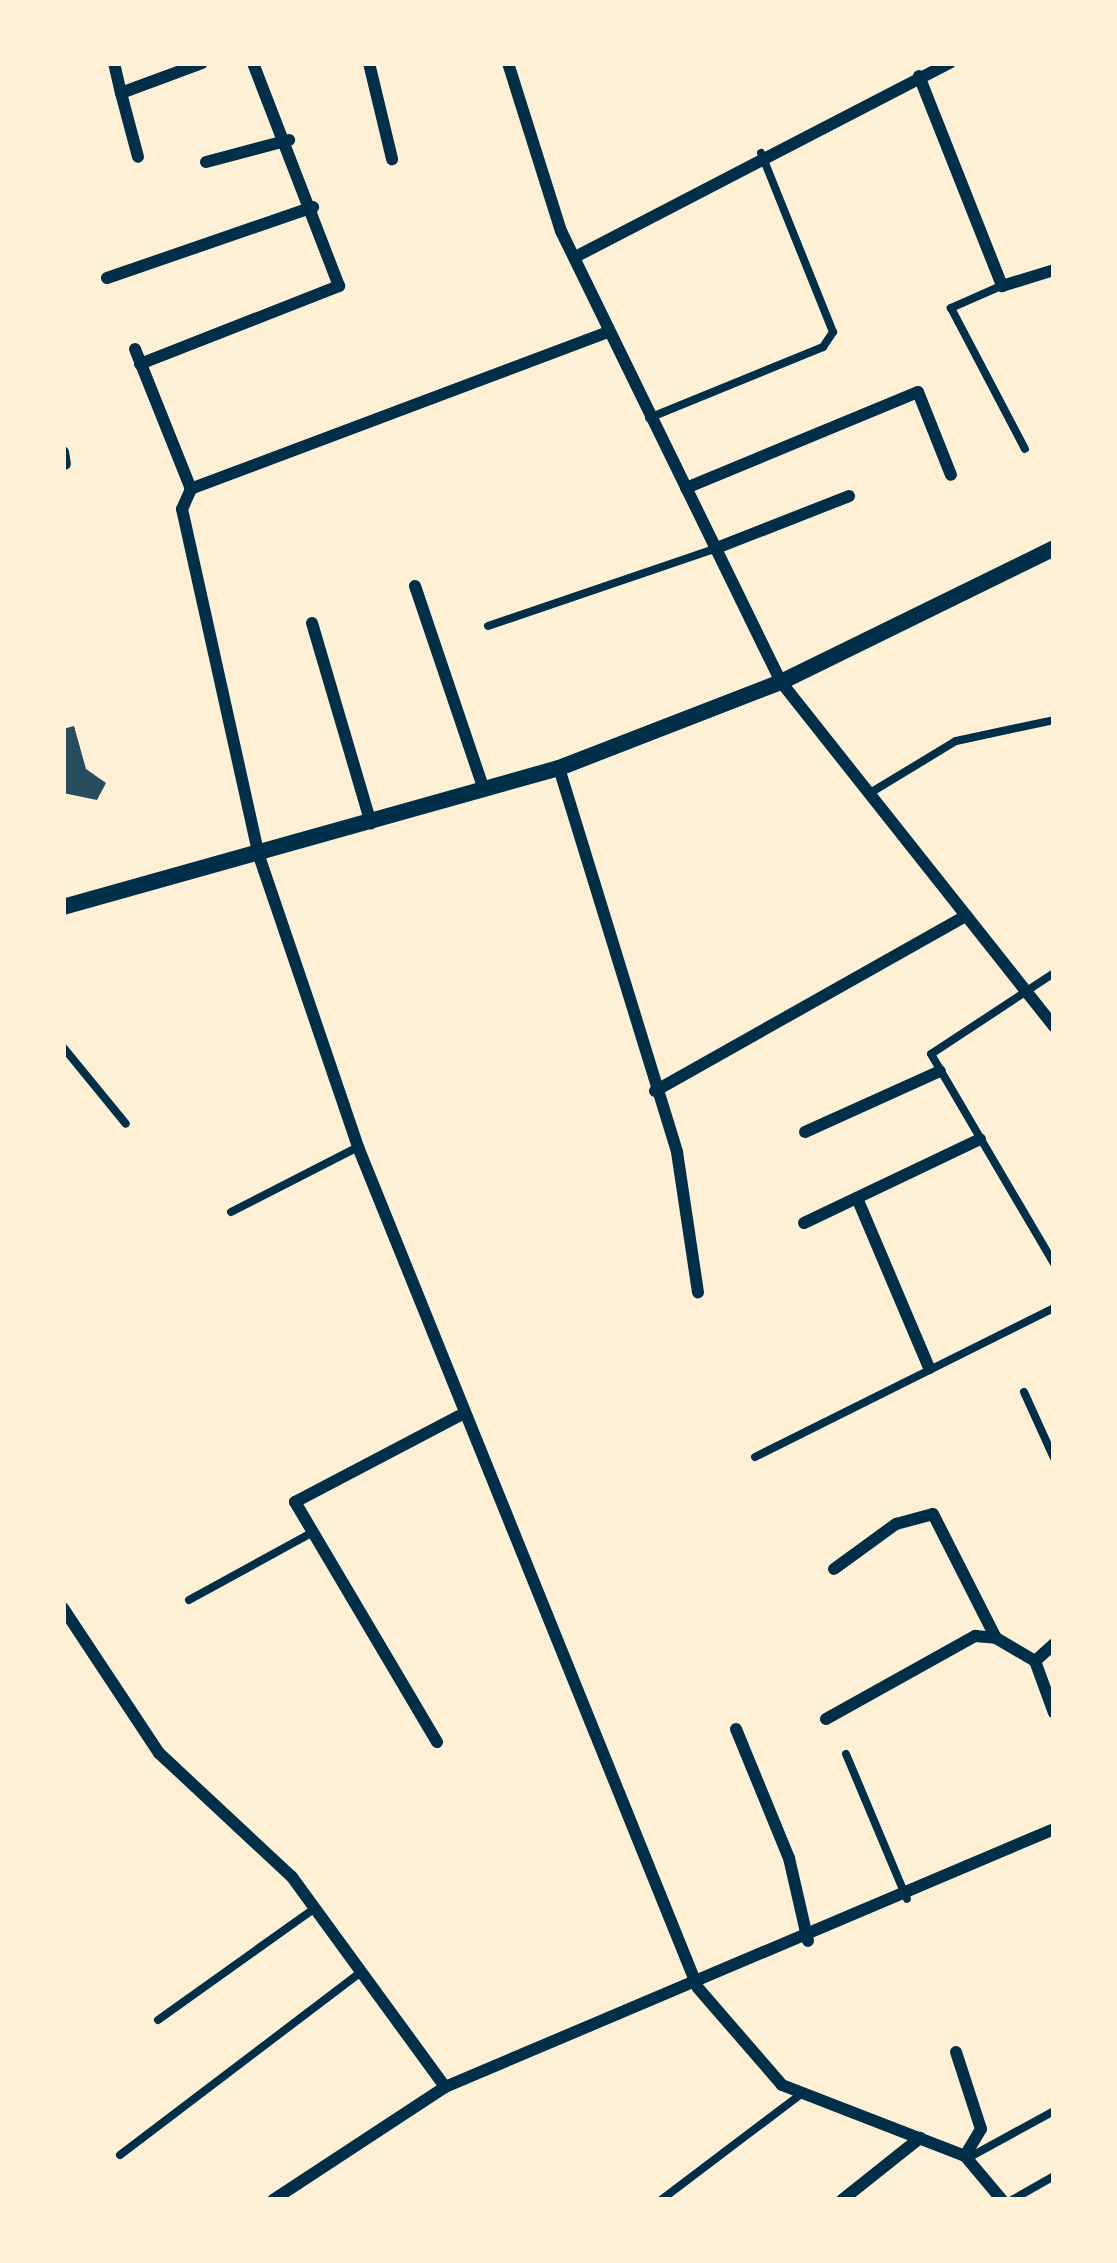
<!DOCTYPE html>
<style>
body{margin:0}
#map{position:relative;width:1117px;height:2263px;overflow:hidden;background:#fdf0d5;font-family:Barlow,sans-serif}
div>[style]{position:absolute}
.building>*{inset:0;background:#264d5e}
.service>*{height:8px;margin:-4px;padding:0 4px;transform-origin:4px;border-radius:4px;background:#003049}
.minor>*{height:12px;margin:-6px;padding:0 6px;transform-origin:6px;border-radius:6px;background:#003049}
.tertiary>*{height:16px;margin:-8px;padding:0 8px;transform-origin:8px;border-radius:8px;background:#003049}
span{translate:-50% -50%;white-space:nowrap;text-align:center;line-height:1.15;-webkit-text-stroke:10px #fdf0d5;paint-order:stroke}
.frame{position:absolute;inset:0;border:66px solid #fdf0d5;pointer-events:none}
</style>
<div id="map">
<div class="building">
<div style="clip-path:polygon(74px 726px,86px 769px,106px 783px,97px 800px,63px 793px,63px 729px)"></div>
</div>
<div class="service">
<div style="left:1001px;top:286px;width:55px;rotate:156.3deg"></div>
<div style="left:951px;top:308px;width:159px;rotate:62.3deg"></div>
<div style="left:649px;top:418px;width:188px;rotate:-22.2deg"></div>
<div style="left:823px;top:347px;width:18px;rotate:-56deg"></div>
<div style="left:833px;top:332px;width:193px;rotate:-111.9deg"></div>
<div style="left:488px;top:626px;width:239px;rotate:-18.8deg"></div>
<div style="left:870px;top:793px;width:100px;rotate:-31.2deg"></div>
<div style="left:956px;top:741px;width:100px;rotate:-12.1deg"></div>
<div style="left:1054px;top:973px;width:147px;rotate:146.6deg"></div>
<div style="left:931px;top:1054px;width:243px;rotate:59.6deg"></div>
<div style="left:63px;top:1047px;width:99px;rotate:50.7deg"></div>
<div style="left:231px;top:1212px;width:143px;rotate:-27.1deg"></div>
<div style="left:1024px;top:1392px;width:72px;rotate:65.6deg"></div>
<div style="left:755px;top:1457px;width:334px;rotate:-26.5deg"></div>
<div style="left:189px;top:1600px;width:141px;rotate:-28.7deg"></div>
<div style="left:846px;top:1754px;width:157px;rotate:67.2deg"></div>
<div style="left:158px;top:2020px;width:193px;rotate:-35.5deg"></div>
<div style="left:120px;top:2155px;width:303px;rotate:-37.2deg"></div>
<div style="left:968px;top:2158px;width:98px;rotate:-28.7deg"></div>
<div style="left:661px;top:2200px;width:176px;rotate:-37.1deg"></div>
<div style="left:1012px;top:2200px;width:48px;rotate:-29.7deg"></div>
</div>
<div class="minor">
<div style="left:114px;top:63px;width:31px;rotate:77deg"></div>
<div style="left:121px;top:93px;width:86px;rotate:-20.3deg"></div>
<div style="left:369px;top:63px;width:99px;rotate:76.5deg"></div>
<div style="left:508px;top:63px;width:176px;rotate:72.5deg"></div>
<div style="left:561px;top:231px;width:502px;rotate:64deg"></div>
<div style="left:781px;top:682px;width:440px;rotate:51.6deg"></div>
<div style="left:919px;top:76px;width:226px;rotate:68.4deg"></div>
<div style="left:1002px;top:286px;width:54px;rotate:-17.1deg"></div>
<div style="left:121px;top:93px;width:66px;rotate:75.1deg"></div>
<div style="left:206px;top:162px;width:86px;rotate:-14.8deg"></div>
<div style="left:577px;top:256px;width:420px;rotate:-27.4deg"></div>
<div style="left:107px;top:278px;width:218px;rotate:-19deg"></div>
<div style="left:608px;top:332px;width:446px;rotate:159.4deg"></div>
<div style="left:191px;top:489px;width:22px;rotate:114deg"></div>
<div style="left:182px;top:509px;width:352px;rotate:77.5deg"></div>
<div style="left:258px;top:853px;width:311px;rotate:71.2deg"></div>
<div style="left:358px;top:1147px;width:907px;rotate:67.99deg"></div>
<div style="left:698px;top:1988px;width:128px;rotate:49.1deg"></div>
<div style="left:782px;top:2085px;width:196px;rotate:21.2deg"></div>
<div style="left:965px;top:2156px;width:57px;rotate:49.9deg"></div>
<div style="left:135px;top:349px;width:151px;rotate:68.2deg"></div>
<div style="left:140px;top:364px;width:214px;rotate:-21.4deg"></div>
<div style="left:339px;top:286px;width:239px;rotate:-111.1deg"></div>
<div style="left:63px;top:452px;width:12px;rotate:81deg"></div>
<div style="left:686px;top:488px;width:251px;rotate:-22.5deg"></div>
<div style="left:918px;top:392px;width:89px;rotate:68.3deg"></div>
<div style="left:714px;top:549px;width:145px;rotate:-21.4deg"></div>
<div style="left:415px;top:586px;width:215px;rotate:71.3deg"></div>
<div style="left:312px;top:623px;width:209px;rotate:73.6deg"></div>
<div style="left:559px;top:768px;width:402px;rotate:72.9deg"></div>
<div style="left:677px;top:1152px;width:142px;rotate:81.5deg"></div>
<div style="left:655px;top:1091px;width:357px;rotate:-29.4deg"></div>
<div style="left:805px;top:1132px;width:148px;rotate:-24.3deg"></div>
<div style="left:857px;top:1198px;width:185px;rotate:67deg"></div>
<div style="left:804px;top:1223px;width:195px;rotate:-25.5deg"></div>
<div style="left:834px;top:1569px;width:77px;rotate:-36deg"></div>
<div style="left:896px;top:1524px;width:38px;rotate:-15deg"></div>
<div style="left:933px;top:1514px;width:139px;rotate:63.1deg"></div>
<div style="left:996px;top:1638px;width:45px;rotate:30.5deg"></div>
<div style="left:63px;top:1608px;width:174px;rotate:56.5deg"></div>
<div style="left:159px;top:1753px;width:182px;rotate:43deg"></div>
<div style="left:292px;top:1877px;width:260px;rotate:53.9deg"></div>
<div style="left:1054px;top:1644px;width:25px;rotate:138deg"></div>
<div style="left:1035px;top:1661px;width:55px;rotate:69.9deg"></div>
<div style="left:826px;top:1719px;width:171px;rotate:-29.1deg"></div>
<div style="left:975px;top:1636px;width:21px;rotate:5deg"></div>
<div style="left:736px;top:1729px;width:139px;rotate:67.7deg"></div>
<div style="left:789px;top:1858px;width:85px;rotate:77.1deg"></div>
<div style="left:437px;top:1742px;width:279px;rotate:-120.6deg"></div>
<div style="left:295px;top:1502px;width:185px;rotate:-27.7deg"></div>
<div style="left:956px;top:2052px;width:81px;rotate:72deg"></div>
<div style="left:981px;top:2129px;width:31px;rotate:121deg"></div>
<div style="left:273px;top:2200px;width:206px;rotate:-33.3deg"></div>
<div style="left:445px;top:2087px;width:661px;rotate:-22.96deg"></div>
<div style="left:842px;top:2200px;width:100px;rotate:-38.5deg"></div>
</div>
<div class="tertiary">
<div style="left:63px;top:907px;width:515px;rotate:-15.66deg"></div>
<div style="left:559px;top:768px;width:238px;rotate:-21.2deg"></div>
<div style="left:781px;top:682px;width:304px;rotate:-26.1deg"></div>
</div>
<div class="frame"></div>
</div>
